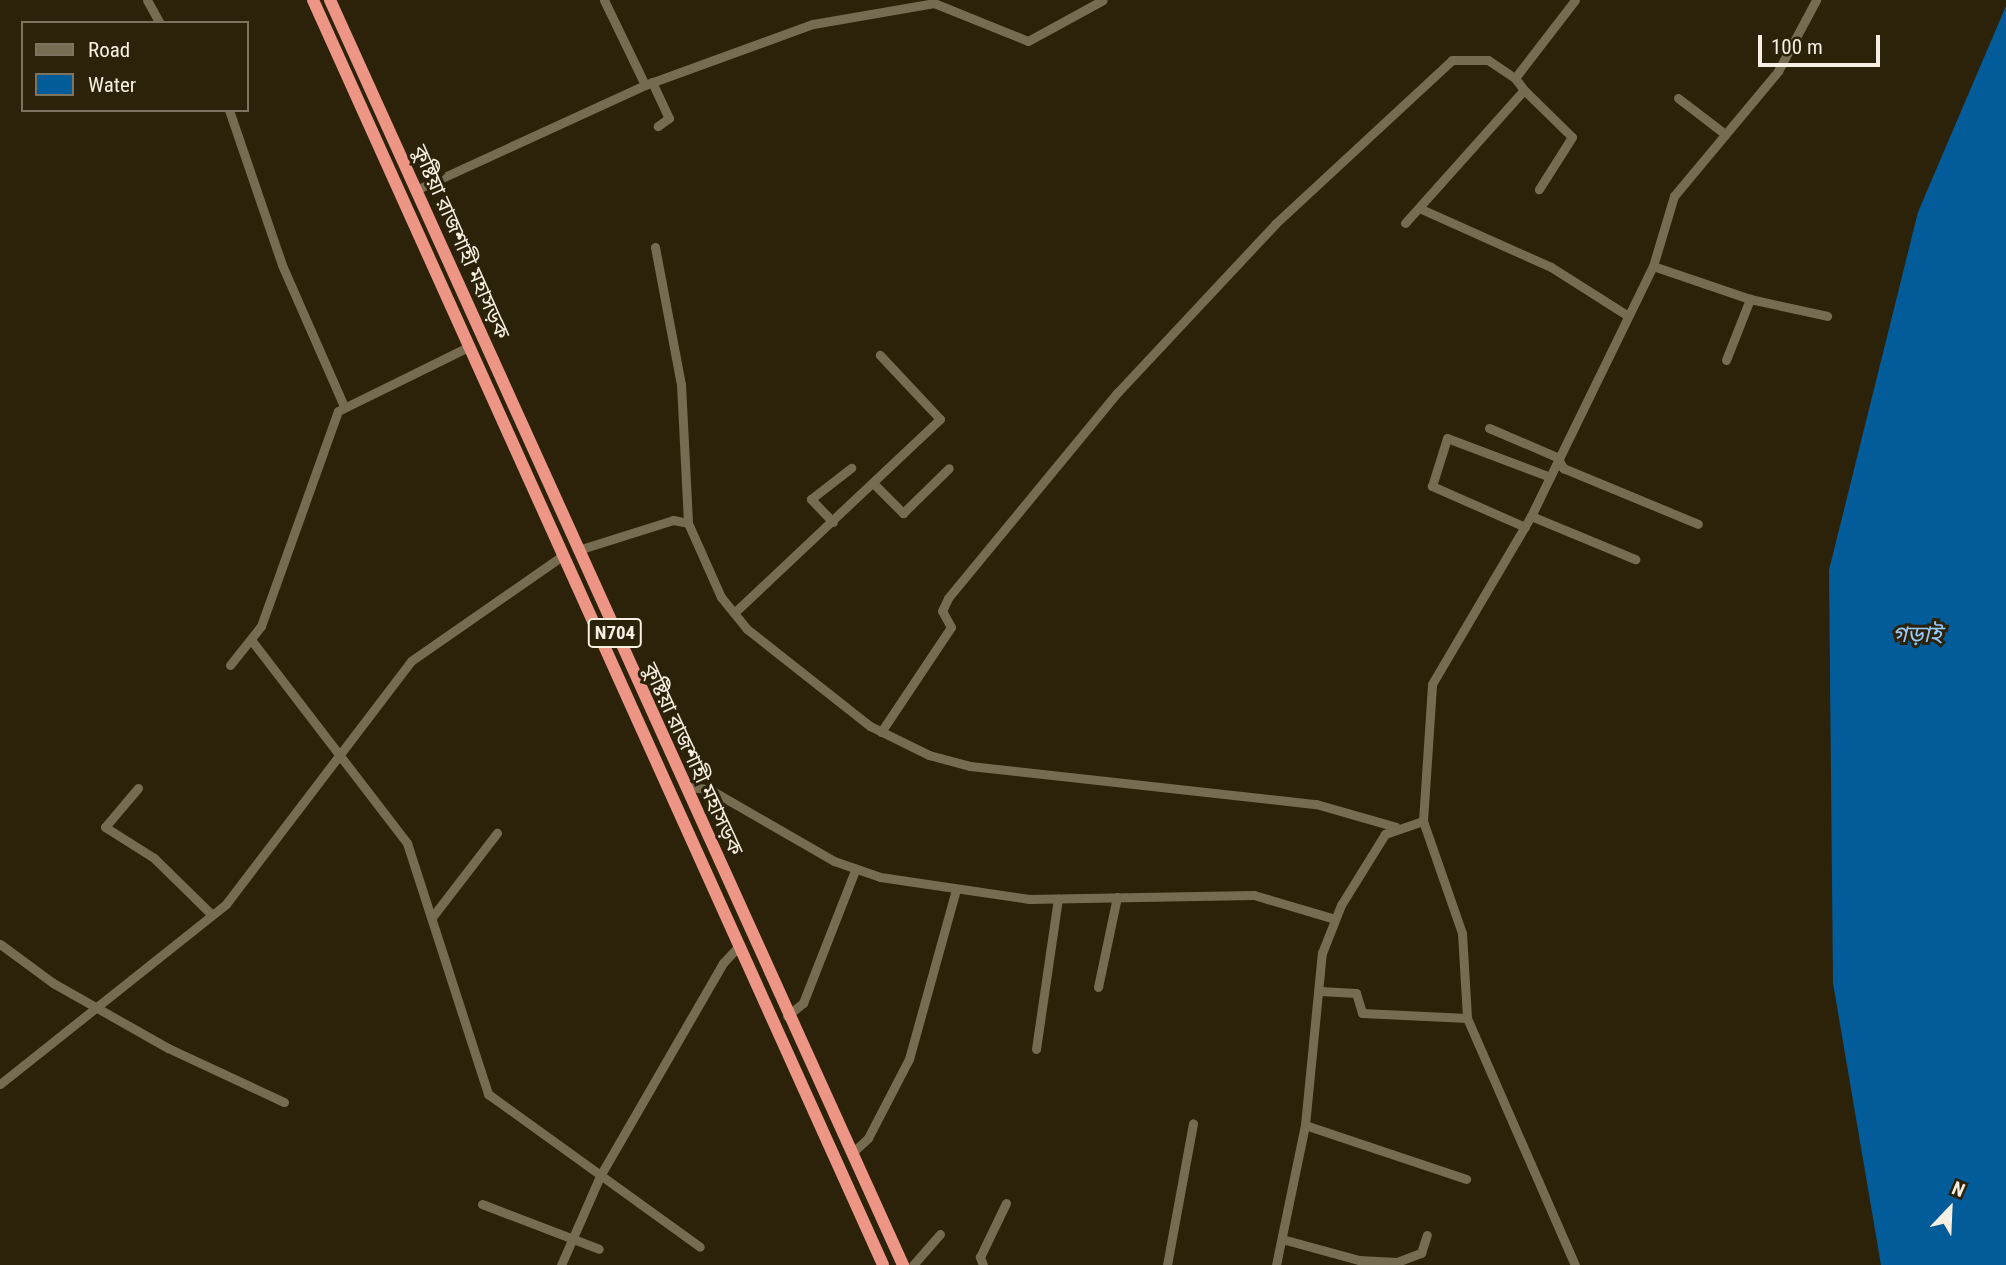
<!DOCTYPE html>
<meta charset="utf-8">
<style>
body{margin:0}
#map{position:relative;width:2006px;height:1265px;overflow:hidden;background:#2b2209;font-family:"Roboto Condensed","Noto Sans Bengali",sans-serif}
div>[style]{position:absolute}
.water>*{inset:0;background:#035c9a}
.minor>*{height:9px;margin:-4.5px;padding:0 4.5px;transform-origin:4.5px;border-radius:4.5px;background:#766c51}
.highway>*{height:12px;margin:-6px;padding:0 6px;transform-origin:6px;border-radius:6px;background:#ee9685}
span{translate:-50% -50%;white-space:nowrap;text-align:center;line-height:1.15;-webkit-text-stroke:6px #2b2209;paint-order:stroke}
.shield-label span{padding:2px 5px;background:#2b2209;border:2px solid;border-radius:5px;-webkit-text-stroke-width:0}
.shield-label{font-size:19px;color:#f7f0e2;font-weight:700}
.street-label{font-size:21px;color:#f7f0e2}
.water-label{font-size:23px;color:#96cbff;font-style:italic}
.legend{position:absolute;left:21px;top:21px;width:228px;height:91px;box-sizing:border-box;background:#2b2209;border:2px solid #7d7460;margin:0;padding:9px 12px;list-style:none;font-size:21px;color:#f7f0e2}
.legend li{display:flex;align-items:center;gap:14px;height:35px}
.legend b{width:35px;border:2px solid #7d7460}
.north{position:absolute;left:1915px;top:1174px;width:70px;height:70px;-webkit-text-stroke:5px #2b2209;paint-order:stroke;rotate:23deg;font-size:19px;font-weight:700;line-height:28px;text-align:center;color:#f7f0e2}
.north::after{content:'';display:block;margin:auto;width:24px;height:32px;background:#f7f0e2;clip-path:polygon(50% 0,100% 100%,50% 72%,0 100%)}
.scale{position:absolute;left:1758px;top:35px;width:122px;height:32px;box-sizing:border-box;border:4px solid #f7f0e2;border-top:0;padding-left:9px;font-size:21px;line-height:24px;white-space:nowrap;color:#f7f0e2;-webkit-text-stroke:5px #2b2209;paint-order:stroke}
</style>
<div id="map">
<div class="water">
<div style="clip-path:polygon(2006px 6px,2006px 1265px,1881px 1265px,1833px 983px,1829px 570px,1918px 212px)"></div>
</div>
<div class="minor">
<div style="left:147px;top:0;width:26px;rotate:61deg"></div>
<div style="left:604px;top:0;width:94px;rotate:64.2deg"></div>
<div style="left:652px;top:82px;width:40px;rotate:65deg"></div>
<div style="left:669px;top:118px;width:14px;rotate:144deg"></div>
<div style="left:1524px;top:90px;width:67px;rotate:44.4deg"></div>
<div style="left:1572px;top:137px;width:62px;rotate:122.4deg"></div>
<div style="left:1678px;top:98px;width:59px;rotate:37.5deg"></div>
<div style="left:229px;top:110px;width:164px;rotate:71.1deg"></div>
<div style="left:282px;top:265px;width:154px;rotate:66.3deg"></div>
<div style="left:418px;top:189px;width:250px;rotate:-24.6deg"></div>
<div style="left:645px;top:85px;width:179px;rotate:-20deg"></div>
<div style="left:813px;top:24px;width:123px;rotate:-9.8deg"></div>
<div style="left:934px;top:3px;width:101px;rotate:22deg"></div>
<div style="left:1028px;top:41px;width:85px;rotate:-28.7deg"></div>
<div style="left:1419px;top:208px;width:145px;rotate:24.1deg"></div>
<div style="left:1551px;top:267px;width:88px;rotate:32.4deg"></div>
<div style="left:1405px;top:223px;width:178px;rotate:-48.2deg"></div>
<div style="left:1524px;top:90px;width:15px;rotate:-127deg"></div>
<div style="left:1515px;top:78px;width:98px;rotate:-52.4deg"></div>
<div style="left:655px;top:247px;width:139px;rotate:79.3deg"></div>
<div style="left:681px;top:384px;width:139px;rotate:87.1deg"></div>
<div style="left:1653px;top:266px;width:102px;rotate:18.8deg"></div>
<div style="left:1750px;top:299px;width:79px;rotate:12.4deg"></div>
<div style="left:1726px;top:360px;width:66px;rotate:-68.5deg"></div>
<div style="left:1489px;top:428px;width:74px;rotate:23.1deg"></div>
<div style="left:1557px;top:457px;width:13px;rotate:61deg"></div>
<div style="left:1563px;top:468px;width:146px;rotate:22.5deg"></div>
<div style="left:875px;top:485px;width:40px;rotate:45deg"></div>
<div style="left:903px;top:513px;width:64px;rotate:-44.4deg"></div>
<div style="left:1531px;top:516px;width:113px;rotate:22.5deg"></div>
<div style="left:833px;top:522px;width:32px;rotate:-134deg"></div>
<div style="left:811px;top:499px;width:51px;rotate:-37.8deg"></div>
<div style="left:1525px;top:527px;width:102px;rotate:-156.2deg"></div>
<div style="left:1432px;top:486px;width:50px;rotate:-72.6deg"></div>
<div style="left:1447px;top:438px;width:110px;rotate:20.7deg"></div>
<div style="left:578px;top:550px;width:100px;rotate:-17.5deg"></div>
<div style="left:673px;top:520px;width:15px;rotate:11deg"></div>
<div style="left:688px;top:523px;width:81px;rotate:66deg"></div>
<div style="left:721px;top:597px;width:41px;rotate:50.9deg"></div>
<div style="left:747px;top:629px;width:157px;rotate:38.3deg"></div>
<div style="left:870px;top:726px;width:66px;rotate:26.2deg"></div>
<div style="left:929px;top:755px;width:42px;rotate:15deg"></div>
<div style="left:970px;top:766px;width:348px;rotate:6.3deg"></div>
<div style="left:1316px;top:804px;width:83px;rotate:16deg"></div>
<div style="left:734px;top:613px;width:283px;rotate:-43.3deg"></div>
<div style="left:940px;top:419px;width:88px;rotate:-133.2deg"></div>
<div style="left:252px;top:641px;width:255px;rotate:52.5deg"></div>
<div style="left:407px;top:843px;width:264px;rotate:72.1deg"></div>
<div style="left:488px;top:1094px;width:261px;rotate:35.8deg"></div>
<div style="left:230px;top:665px;width:50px;rotate:-51.5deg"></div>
<div style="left:261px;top:626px;width:228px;rotate:-70.3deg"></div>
<div style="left:338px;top:411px;width:147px;rotate:-26.2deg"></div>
<div style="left:881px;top:732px;width:126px;rotate:-56.3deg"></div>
<div style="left:951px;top:627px;width:18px;rotate:-119deg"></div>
<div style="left:942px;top:611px;width:14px;rotate:-65deg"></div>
<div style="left:948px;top:598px;width:267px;rotate:-50.5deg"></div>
<div style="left:1118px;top:392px;width:230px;rotate:-46.9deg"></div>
<div style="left:1275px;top:224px;width:241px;rotate:-42.8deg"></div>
<div style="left:1452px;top:60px;width:36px"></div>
<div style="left:1488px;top:60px;width:32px;rotate:34deg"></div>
<div style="left:687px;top:787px;width:22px;rotate:5deg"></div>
<div style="left:709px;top:789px;width:144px;rotate:29.9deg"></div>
<div style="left:834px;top:861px;width:49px;rotate:19.2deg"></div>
<div style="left:880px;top:877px;width:151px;rotate:8.4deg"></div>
<div style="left:1029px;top:899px;width:225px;rotate:-1deg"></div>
<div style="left:1254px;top:895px;width:84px;rotate:16.5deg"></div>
<div style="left:138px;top:788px;width:51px;rotate:130.2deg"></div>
<div style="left:105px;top:827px;width:58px;rotate:32.3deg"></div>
<div style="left:154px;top:858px;width:80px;rotate:44.5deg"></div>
<div style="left:1423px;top:821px;width:119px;rotate:70.8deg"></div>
<div style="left:1462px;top:933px;width:85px;rotate:86.6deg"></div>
<div style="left:1467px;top:1018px;width:270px;rotate:66.4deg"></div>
<div style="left:433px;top:916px;width:105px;rotate:-52.4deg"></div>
<div style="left:0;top:944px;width:66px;rotate:36.3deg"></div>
<div style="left:53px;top:983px;width:132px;rotate:29.5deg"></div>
<div style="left:168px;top:1048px;width:128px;rotate:25deg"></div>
<div style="left:1098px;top:987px;width:92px;rotate:-78.1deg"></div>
<div style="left:1320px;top:991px;width:36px;rotate:3deg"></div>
<div style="left:1356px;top:993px;width:21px;rotate:73deg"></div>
<div style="left:1362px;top:1013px;width:105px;rotate:2.7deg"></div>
<div style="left:787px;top:1016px;width:21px;rotate:-39deg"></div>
<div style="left:803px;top:1003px;width:143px;rotate:-68.6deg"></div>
<div style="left:1036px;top:1049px;width:152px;rotate:-81.7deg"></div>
<div style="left:0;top:1084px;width:289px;rotate:-38.5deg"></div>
<div style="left:226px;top:904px;width:305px;rotate:-52.7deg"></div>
<div style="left:411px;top:661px;width:184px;rotate:-34.8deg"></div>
<div style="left:1305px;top:1125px;width:170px;rotate:18.5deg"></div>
<div style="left:851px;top:1154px;width:23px;rotate:-43deg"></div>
<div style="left:868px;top:1138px;width:89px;rotate:-62.6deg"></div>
<div style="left:909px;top:1059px;width:176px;rotate:-74.5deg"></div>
<div style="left:482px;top:1204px;width:125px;rotate:21deg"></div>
<div style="left:1282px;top:1239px;width:80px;rotate:15.3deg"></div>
<div style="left:1359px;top:1260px;width:38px;rotate:3deg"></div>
<div style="left:1397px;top:1262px;width:26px;rotate:-21deg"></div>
<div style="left:1421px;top:1253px;width:19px;rotate:-72deg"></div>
<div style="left:561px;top:1265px;width:97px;rotate:-66.3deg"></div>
<div style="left:600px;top:1176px;width:246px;rotate:-60deg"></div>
<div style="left:723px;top:963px;width:22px;rotate:-47deg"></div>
<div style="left:913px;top:1265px;width:41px;rotate:-48.9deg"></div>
<div style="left:983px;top:1265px;width:9px;rotate:-111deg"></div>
<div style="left:980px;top:1257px;width:60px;rotate:-64.3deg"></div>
<div style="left:1167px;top:1265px;width:144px;rotate:-79.6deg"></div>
<div style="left:1276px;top:1265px;width:143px;rotate:-78.3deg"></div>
<div style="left:1305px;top:1125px;width:173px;rotate:-84.4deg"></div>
<div style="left:1322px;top:953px;width:52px;rotate:-68.4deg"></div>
<div style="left:1341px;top:905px;width:84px;rotate:-58.2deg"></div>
<div style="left:1385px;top:834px;width:40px;rotate:-18.9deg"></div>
<div style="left:1423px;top:821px;width:137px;rotate:-86.2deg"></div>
<div style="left:1432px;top:684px;width:195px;rotate:-59.5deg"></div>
<div style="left:1531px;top:516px;width:278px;rotate:-64deg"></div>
<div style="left:1653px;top:266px;width:73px;rotate:-73.3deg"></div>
<div style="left:1674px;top:196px;width:163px;rotate:-50.2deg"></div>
<div style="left:1778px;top:71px;width:81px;rotate:-61.8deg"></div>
</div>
<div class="highway">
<div style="left:313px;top:0;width:1387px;rotate:65.74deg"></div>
<div style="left:330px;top:0;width:1389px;rotate:65.63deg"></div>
</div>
<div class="shield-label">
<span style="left:615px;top:633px">N704</span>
</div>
<div class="street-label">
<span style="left:461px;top:242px;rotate:66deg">কুষ্টিয়া রাজশাহী মহাসড়ক</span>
<span style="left:693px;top:759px;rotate:65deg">কুষ্টিয়া রাজশাহী মহাসড়ক</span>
</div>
<div class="water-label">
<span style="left:1917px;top:635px">গড়াই</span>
</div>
<ul class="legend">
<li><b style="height:9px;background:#766c51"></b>Road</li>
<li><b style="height:19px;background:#035c9a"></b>Water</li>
</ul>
<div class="north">N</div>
<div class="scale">100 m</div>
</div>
